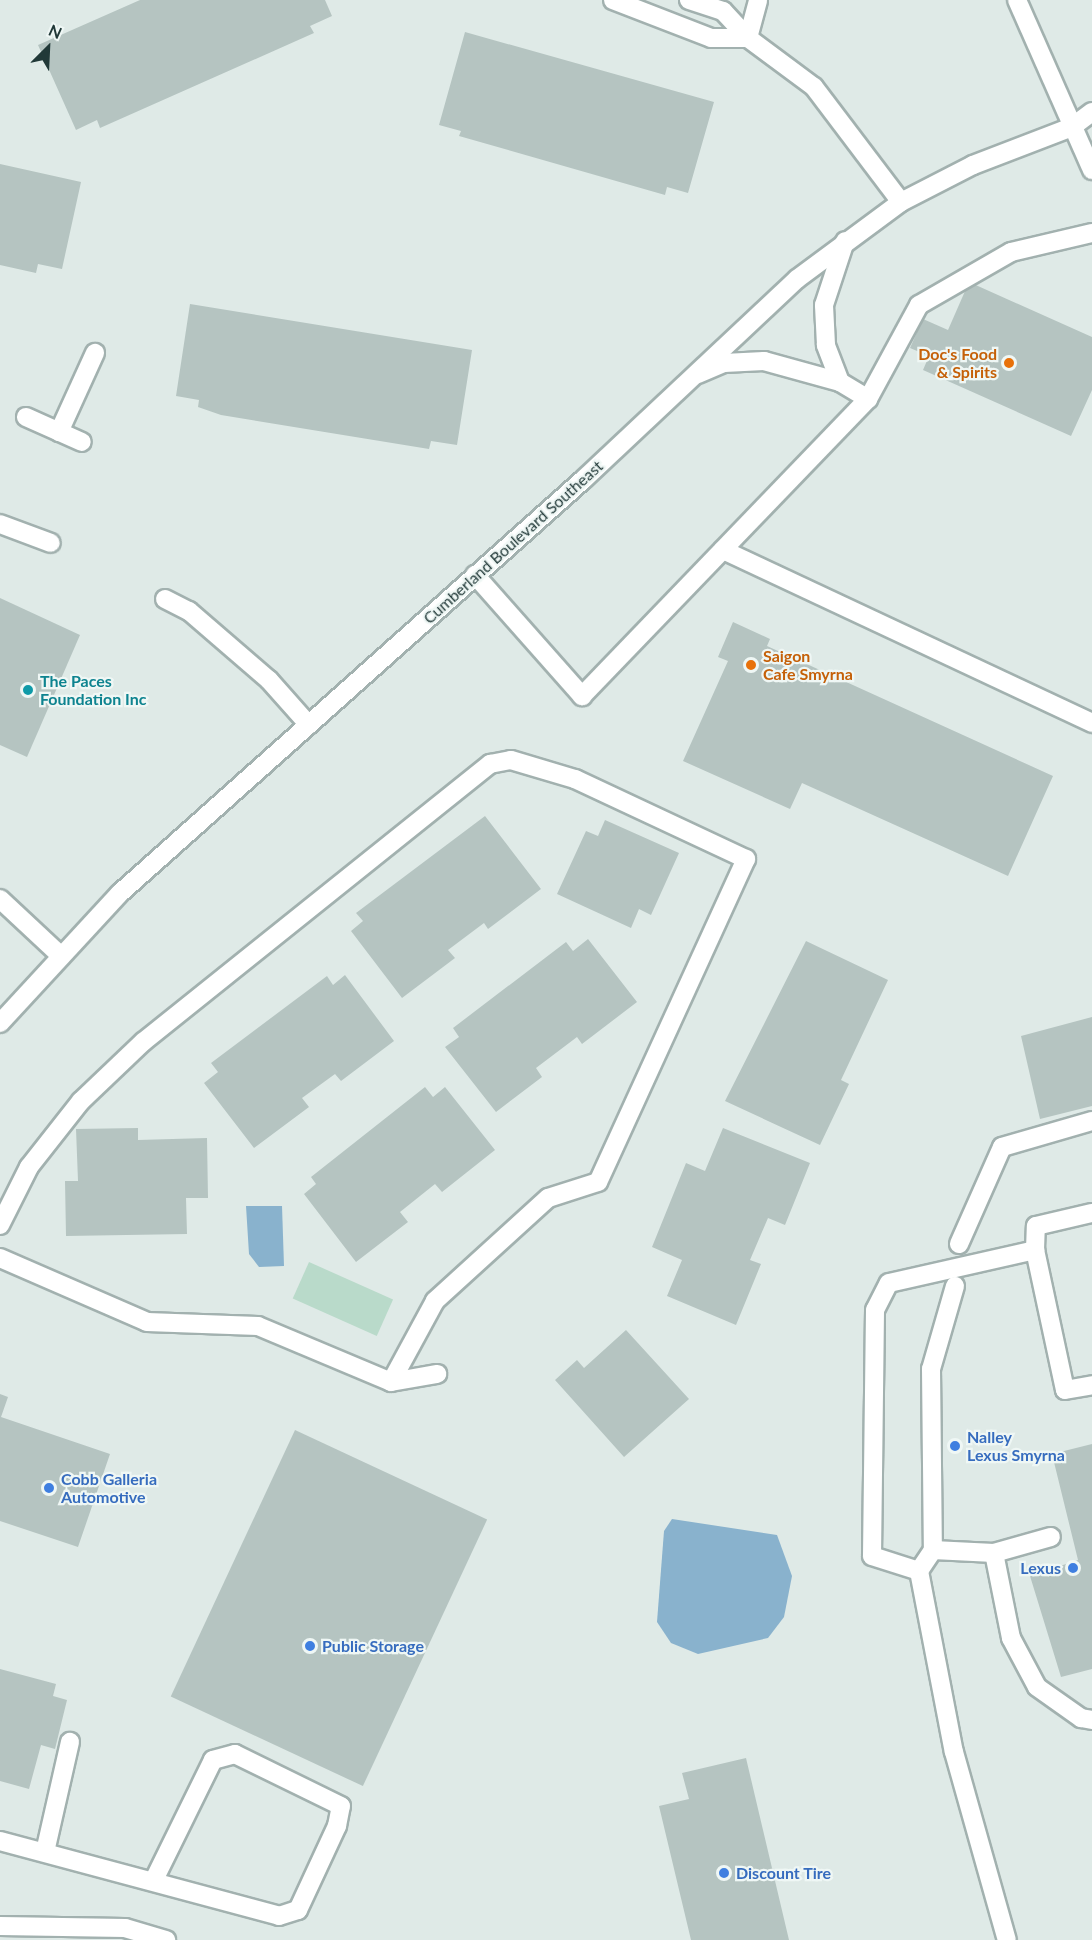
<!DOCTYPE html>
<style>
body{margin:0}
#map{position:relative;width:1092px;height:1940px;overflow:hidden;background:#dfeae7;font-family:Lato,sans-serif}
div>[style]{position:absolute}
.green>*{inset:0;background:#b9daca;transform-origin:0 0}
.water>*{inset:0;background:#89b2cd}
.building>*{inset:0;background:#b5c4c1;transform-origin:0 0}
.roads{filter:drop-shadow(2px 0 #a2b1af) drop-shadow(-2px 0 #a2b1af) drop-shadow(0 2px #a2b1af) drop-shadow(0 -2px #a2b1af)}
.lane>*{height:18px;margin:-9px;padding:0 9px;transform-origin:9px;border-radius:9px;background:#fff}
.secondary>*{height:18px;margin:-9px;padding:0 9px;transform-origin:9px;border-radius:9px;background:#fff}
.dots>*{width:16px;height:16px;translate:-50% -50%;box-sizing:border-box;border:3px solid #eff7f5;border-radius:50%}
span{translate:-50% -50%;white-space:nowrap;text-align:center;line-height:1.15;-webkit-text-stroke:4.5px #eff7f5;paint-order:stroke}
.food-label{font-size:16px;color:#c56008;font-weight:700}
.right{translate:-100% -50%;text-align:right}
.left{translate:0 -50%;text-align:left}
.street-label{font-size:16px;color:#213938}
.culture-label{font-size:16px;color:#0d838f;font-weight:700}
.shop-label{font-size:16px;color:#366cbe;font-weight:700}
.north{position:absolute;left:18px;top:18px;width:60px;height:60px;-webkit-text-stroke:4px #eff7f5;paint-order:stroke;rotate:24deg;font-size:16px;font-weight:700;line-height:24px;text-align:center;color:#213938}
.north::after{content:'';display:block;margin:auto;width:21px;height:27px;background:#213938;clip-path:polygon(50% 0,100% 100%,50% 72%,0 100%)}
</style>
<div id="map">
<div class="green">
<div style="left:309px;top:1262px;width:92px;height:40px;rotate:24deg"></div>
</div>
<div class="water">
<div style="clip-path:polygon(246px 1206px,282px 1206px,284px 1266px,259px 1267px,249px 1254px)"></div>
<div style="clip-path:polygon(672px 1519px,777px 1535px,792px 1576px,784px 1617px,768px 1638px,698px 1654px,671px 1643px,657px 1622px,664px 1531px)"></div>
</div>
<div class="building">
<div style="clip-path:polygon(140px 0,325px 0,332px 16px,310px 26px,314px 33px,100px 128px,97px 120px,76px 130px,38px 45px)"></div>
<div style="clip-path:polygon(465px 32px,714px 102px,688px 193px,667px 187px,665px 195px,459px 136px,461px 131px,439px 125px)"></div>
<div style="clip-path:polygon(0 164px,81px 182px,62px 269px,38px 264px,36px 273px,0 265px)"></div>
<div style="clip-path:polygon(969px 282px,1092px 337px,1092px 390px,1071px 436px,923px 370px,929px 356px,910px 348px,923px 319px,948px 330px)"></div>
<div style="clip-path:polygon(190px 304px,472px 350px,457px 445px,431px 441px,429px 449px,221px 415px,198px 407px,199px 400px,176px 396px)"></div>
<div style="clip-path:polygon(0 598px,80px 635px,27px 757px,0 745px)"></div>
<div style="clip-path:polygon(733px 622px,770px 639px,767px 646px,1053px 776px,1008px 876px,802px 783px,790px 809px,683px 761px,728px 661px,718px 657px)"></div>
<div style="clip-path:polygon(485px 816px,541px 889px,488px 929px,484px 923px,448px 950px,455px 958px,402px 998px,351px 931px,363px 921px,356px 913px)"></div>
<div style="clip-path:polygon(605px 820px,679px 853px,651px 915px,639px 909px,631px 928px,557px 894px,586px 831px,598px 836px)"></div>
<div style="clip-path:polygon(588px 939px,637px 1002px,582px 1044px,577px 1037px,536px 1068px,542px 1077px,496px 1112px,445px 1047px,459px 1037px,453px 1028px,566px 942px,573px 951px)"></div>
<div style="clip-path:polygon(806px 941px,888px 980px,841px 1080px,849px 1084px,820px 1145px,725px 1101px)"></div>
<div style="clip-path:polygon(345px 975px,394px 1041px,341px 1081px,335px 1074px,302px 1098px,309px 1107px,254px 1148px,204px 1083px,218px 1072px,211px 1063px,327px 976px,333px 985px)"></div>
<div style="clip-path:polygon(1092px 1017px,1092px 1106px,1040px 1119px,1021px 1036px)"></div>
<div style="clip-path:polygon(425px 1087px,433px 1097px,445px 1087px,495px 1150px,442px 1192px,435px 1184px,400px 1212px,408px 1222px,356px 1262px,304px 1194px,316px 1184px,311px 1177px)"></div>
<div style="clip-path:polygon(138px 1128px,138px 1140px,207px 1138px,208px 1198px,186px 1198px,187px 1234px,66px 1236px,65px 1181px,78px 1181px,76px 1129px)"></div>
<div style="clip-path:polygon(723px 1128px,810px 1163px,785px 1225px,768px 1218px,750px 1260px,761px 1264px,736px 1325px,667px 1296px,682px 1260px,652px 1247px,686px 1163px,705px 1171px)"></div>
<div style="clip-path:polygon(626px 1330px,689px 1399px,624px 1457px,555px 1380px,577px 1360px,584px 1368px)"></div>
<div style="clip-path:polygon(0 1394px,8px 1397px,1px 1417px,110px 1454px,78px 1547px,0 1521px)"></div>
<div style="left:295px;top:1430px;width:212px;height:294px;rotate:25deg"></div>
<div style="clip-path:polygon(1092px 1444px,1092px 1669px,1061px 1677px,1030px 1576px,1078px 1560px,1052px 1454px)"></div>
<div style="clip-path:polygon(0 1669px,56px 1684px,53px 1696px,67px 1700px,55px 1749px,41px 1745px,29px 1789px,0 1781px)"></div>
<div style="clip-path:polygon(746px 1758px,789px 1940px,691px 1940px,659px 1806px,689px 1799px,682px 1773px)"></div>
</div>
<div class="roads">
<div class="lane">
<div style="left:613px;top:0;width:105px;rotate:21.2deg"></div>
<div style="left:711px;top:38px;width:37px"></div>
<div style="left:689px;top:0;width:36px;rotate:18deg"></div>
<div style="left:723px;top:11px;width:37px;rotate:47deg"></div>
<div style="left:748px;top:38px;width:82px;rotate:36.6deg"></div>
<div style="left:814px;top:87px;width:144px;rotate:52.9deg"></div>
<div style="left:1017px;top:0;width:186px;rotate:66.2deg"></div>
<div style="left:748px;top:38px;width:39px;rotate:-75deg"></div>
<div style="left:698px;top:374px;width:28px;rotate:-23deg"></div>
<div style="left:724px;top:363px;width:40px;rotate:-2.9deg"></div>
<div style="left:764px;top:361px;width:79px;rotate:15.4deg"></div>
<div style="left:840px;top:382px;width:33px;rotate:31deg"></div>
<div style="left:840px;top:382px;width:40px;rotate:-111deg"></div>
<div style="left:826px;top:345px;width:40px;rotate:-92.9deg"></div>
<div style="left:824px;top:305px;width:67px;rotate:-71.8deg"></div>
<div style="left:26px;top:417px;width:61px;rotate:24.1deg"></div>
<div style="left:59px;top:432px;width:87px;rotate:-65.5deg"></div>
<div style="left:0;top:524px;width:54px;rotate:20.4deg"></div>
<div style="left:723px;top:550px;width:408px;rotate:25.1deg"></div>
<div style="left:475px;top:575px;width:162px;rotate:48.5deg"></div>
<div style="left:582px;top:696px;width:412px;rotate:-46.1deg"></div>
<div style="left:868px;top:399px;width:107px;rotate:-61.5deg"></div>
<div style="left:919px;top:305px;width:106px;rotate:-29.9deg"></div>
<div style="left:1011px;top:252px;width:83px;rotate:-13.2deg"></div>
<div style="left:165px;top:599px;width:27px;rotate:27deg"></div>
<div style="left:189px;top:611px;width:106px;rotate:40.8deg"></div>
<div style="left:269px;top:680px;width:60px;rotate:48.4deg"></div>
<div style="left:0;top:899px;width:82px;rotate:43deg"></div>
<div style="left:0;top:1225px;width:65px;rotate:-63.4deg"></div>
<div style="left:29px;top:1167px;width:84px;rotate:-51.8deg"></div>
<div style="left:81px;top:1101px;width:86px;rotate:-43.6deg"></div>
<div style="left:143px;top:1042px;width:445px;rotate:-38.7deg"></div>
<div style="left:490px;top:764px;width:21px;rotate:-11deg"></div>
<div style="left:511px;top:760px;width:67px;rotate:16.5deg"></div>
<div style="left:575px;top:779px;width:189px;rotate:25.1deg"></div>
<div style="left:746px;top:859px;width:355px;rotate:114.6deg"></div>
<div style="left:598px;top:1182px;width:52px;rotate:162.3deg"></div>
<div style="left:548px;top:1198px;width:153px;rotate:137.7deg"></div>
<div style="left:435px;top:1301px;width:92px;rotate:118.5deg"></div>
<div style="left:959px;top:1244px;width:106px;rotate:-66.1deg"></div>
<div style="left:1002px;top:1147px;width:94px;rotate:-16.1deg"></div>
<div style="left:1035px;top:1250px;width:24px;rotate:-88deg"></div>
<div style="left:1036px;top:1226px;width:57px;rotate:-13.1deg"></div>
<div style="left:0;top:1258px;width:160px;rotate:23.5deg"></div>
<div style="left:147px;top:1322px;width:111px;rotate:2.1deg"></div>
<div style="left:258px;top:1326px;width:144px;rotate:22.8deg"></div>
<div style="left:391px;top:1382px;width:47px;rotate:-9.9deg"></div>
<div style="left:955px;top:1286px;width:86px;rotate:106.1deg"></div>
<div style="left:931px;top:1369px;width:181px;rotate:89.4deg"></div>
<div style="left:933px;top:1550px;width:25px;rotate:124deg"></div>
<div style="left:919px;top:1571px;width:184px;rotate:79.1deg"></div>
<div style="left:954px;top:1752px;width:195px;rotate:74.3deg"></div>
<div style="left:933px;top:1550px;width:61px;rotate:2.8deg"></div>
<div style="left:994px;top:1553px;width:87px;rotate:78.7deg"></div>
<div style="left:1011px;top:1638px;width:55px;rotate:62deg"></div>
<div style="left:1037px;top:1687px;width:54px;rotate:35.2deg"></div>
<div style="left:1081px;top:1718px;width:11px;rotate:10deg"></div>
<div style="left:994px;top:1553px;width:59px;rotate:-15.7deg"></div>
<div style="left:919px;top:1571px;width:49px;rotate:-162.3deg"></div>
<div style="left:872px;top:1556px;width:246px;rotate:-89.3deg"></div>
<div style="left:875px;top:1310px;width:30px;rotate:-63deg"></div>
<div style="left:889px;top:1283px;width:150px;rotate:-12.7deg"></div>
<div style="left:1035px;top:1250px;width:143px;rotate:77.9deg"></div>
<div style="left:1065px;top:1390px;width:27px;rotate:-10deg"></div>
<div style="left:0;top:1841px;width:289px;rotate:15deg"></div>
<div style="left:279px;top:1916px;width:20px;rotate:-18deg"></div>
<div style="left:298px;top:1910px;width:93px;rotate:-65.1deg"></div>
<div style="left:337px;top:1826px;width:20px;rotate:-79deg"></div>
<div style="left:341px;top:1806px;width:118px;rotate:-153.9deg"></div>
<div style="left:235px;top:1754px;width:23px;rotate:165deg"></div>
<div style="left:213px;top:1760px;width:134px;rotate:116.2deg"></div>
<div style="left:45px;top:1852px;width:113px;rotate:-77.2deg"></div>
<div style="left:0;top:1926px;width:125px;rotate:0.9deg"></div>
<div style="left:125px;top:1928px;width:43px;rotate:16.3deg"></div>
</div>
<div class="secondary">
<div style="left:0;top:1023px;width:176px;rotate:-47.3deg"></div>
<div style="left:119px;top:894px;width:623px;rotate:-41.75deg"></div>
<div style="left:584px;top:479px;width:292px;rotate:-43.2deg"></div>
<div style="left:797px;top:279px;width:129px;rotate:-36.5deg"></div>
<div style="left:901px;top:202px;width:81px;rotate:-27.2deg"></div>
<div style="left:973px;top:165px;width:106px;rotate:-21deg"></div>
<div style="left:1072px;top:127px;width:25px;rotate:-37deg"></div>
</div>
</div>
<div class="dots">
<div style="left:1009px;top:363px;background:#e8710a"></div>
<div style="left:751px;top:665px;background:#e8710a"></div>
<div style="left:28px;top:690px;background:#0f9aa8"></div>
<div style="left:955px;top:1446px;background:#3f7fe0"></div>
<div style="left:49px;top:1488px;background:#3f7fe0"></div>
<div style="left:1073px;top:1568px;background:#3f7fe0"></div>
<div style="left:310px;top:1646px;background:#3f7fe0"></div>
<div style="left:724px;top:1873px;background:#3f7fe0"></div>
</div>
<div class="food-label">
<span class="right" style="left:997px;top:363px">Doc's Food<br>&amp; Spirits</span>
<span class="left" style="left:763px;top:665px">Saigon<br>Cafe Smyrna</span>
</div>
<div class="street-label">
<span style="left:513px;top:542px;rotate:-42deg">Cumberland Boulevard Southeast</span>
</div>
<div class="culture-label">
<span class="left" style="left:40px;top:690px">The Paces<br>Foundation Inc</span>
</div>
<div class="shop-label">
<span class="left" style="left:967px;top:1446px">Nalley<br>Lexus Smyrna</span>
<span class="left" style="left:61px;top:1488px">Cobb Galleria<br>Automotive</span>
<span class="right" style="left:1061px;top:1568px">Lexus</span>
<span class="left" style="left:322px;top:1646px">Public Storage</span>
<span class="left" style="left:736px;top:1873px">Discount Tire</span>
</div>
<div class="north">N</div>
</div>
